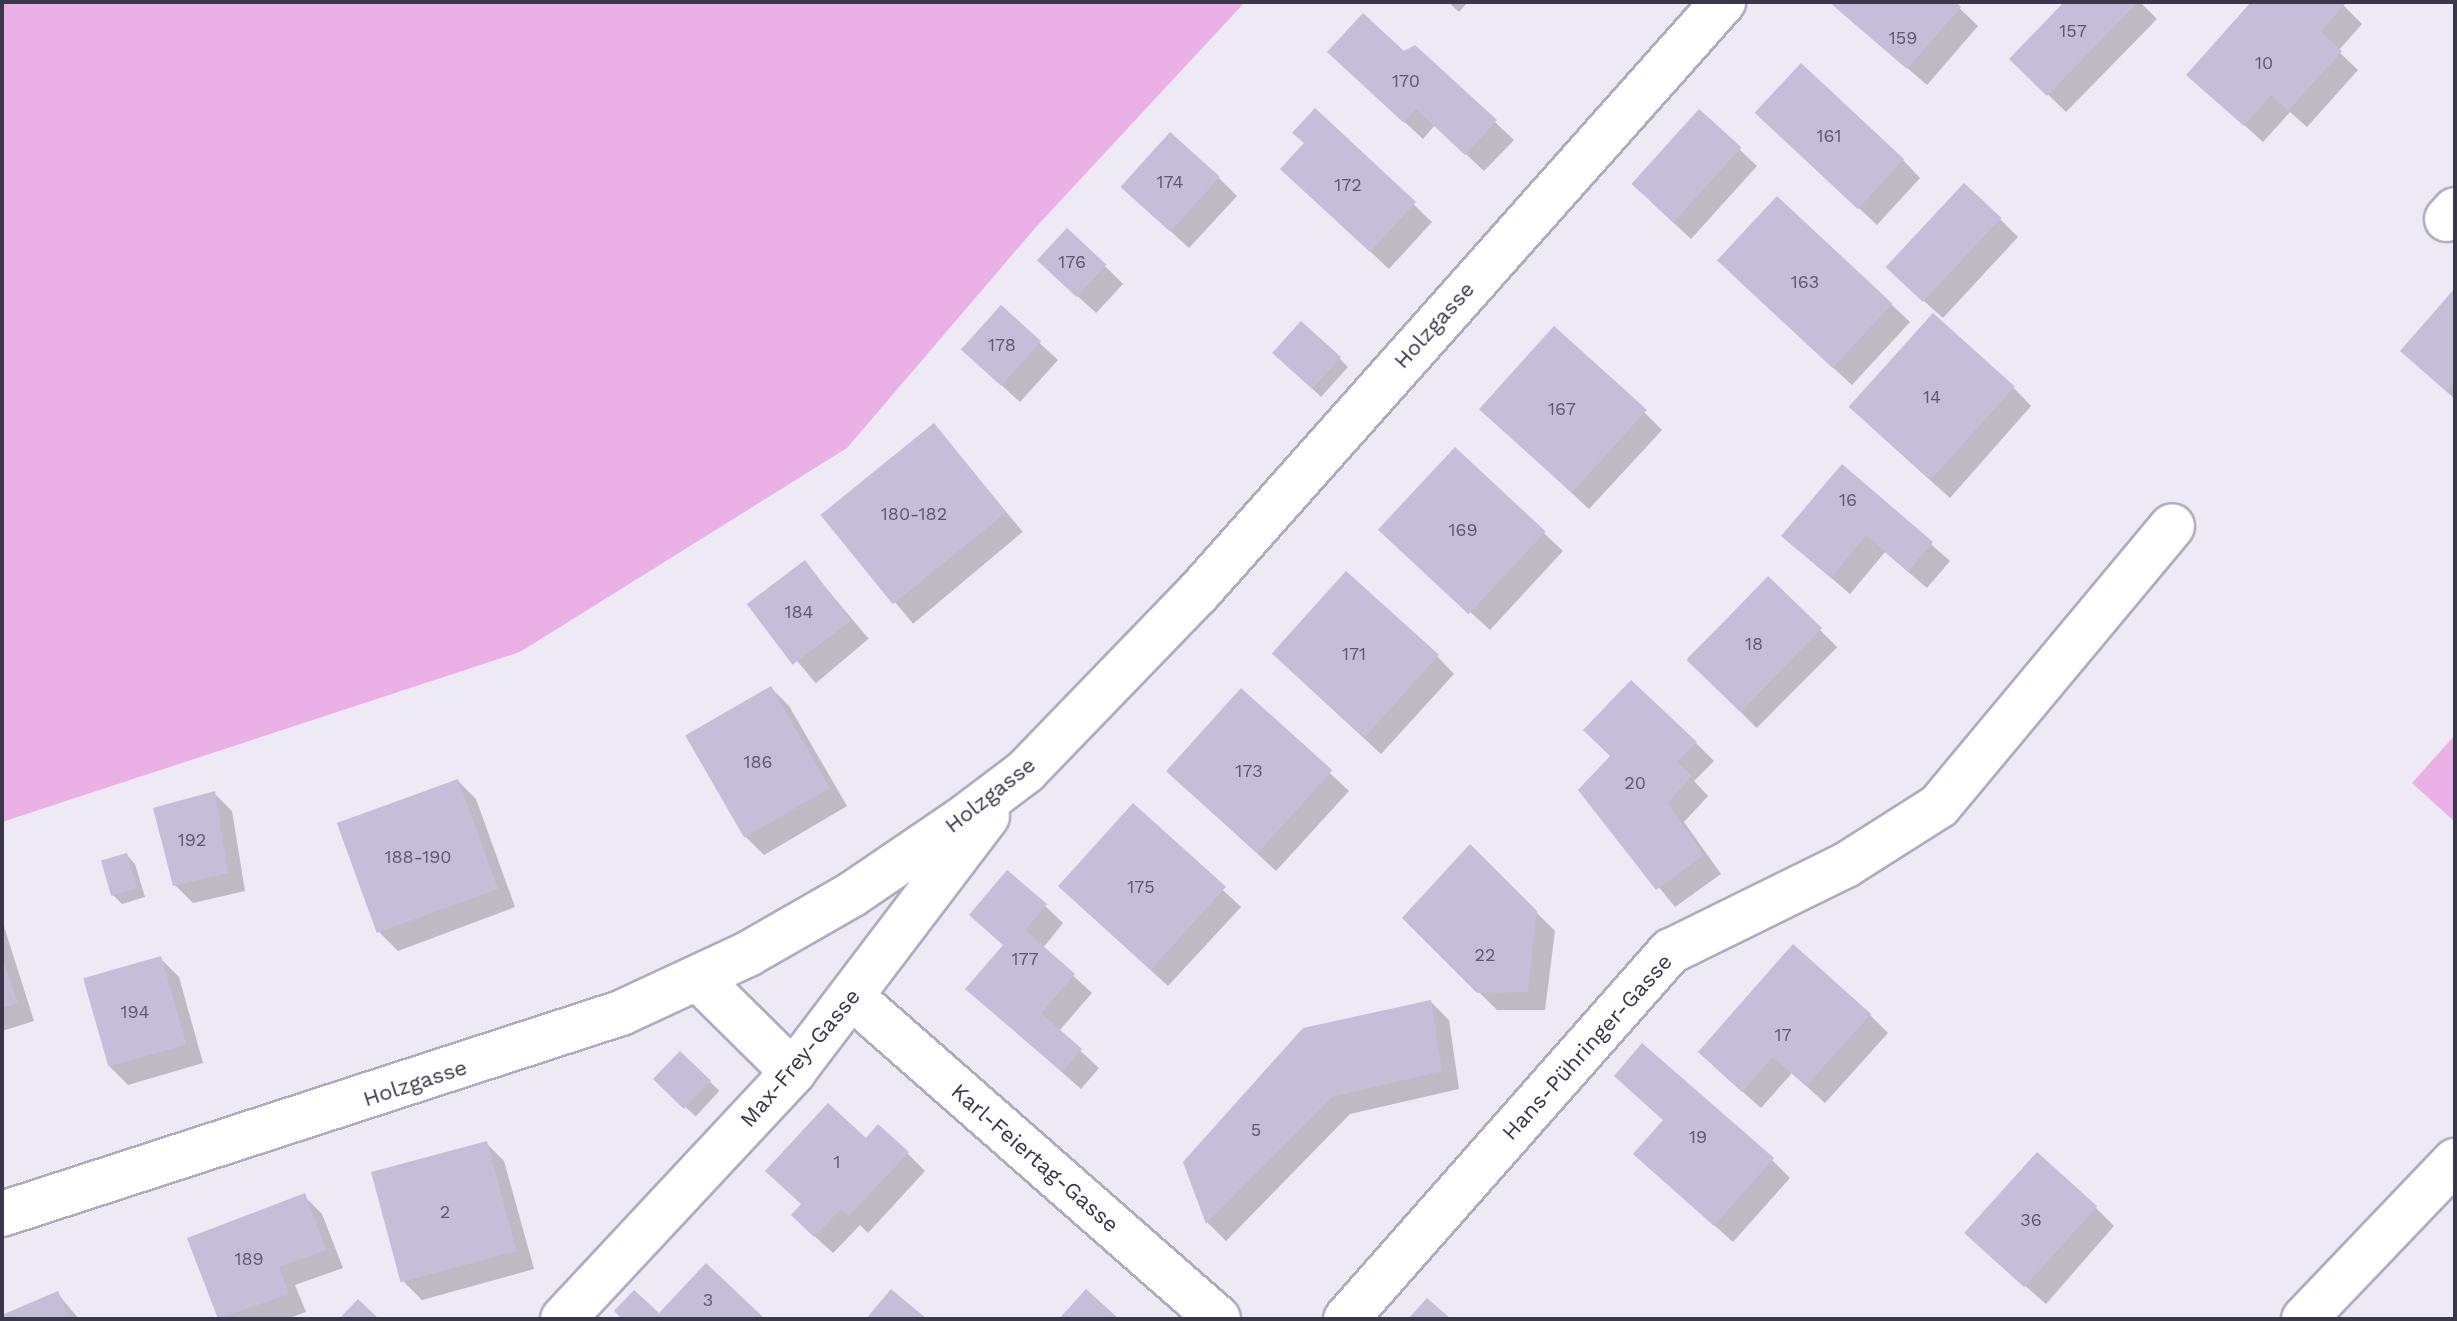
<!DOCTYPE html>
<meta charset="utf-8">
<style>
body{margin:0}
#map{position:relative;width:2457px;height:1321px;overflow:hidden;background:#ede9f5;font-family:"Work Sans",sans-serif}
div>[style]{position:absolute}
.green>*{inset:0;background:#ebb1e7}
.shadow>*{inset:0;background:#0003;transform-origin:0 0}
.building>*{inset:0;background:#c4bed8;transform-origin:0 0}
.roads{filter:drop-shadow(2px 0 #b1abc2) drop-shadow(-2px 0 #b1abc2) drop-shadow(0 2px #b1abc2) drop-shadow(0 -2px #b1abc2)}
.minor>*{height:44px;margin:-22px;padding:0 22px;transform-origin:22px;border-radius:22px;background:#fff}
span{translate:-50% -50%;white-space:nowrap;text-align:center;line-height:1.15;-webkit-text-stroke:8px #fff;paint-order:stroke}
.number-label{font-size:18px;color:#5d596e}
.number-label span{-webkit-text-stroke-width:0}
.street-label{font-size:22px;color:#3b374a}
.frame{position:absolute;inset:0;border:4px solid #3b374a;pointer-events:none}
</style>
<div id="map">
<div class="green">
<div style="clip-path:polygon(2px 2px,1245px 2px,1036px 227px,847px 448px,520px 652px,2px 822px)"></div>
<div style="clip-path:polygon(2455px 735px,2455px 822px,2412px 783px)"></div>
</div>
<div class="shadow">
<div style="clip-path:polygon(1448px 2px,1468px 2px,1459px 12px)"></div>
<div style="clip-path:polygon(1831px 2px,1953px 2px,1978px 26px,1927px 85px)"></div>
<div style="clip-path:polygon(2067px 2px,2140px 2px,2157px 19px,2066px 112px,2012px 59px)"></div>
<div style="clip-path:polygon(2253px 2px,2340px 2px,2362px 24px,2338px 51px,2358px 70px,2307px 127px,2290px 112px,2263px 142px,2189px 75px)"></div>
<div style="clip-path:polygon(1415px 47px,1514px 140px,1484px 171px,1435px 125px,1423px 139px,1348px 70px)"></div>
<div style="clip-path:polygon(1315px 111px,1432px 222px,1389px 269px,1301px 187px)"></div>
<div style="clip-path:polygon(1776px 130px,1903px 160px,1920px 178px,1877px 225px)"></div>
<div style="clip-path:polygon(1739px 149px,1757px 166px,1691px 239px,1651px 202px)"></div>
<div style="clip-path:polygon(1219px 178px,1237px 196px,1189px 248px,1141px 204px)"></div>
<div style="clip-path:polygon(1777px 198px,1910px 322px,1852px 385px,1737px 279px)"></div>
<div style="clip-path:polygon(2000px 219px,2018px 237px,1943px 318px,1906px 285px)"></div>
<div style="clip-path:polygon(1105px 266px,1123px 284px,1096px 313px,1058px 278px)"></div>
<div style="clip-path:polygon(2455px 291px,2455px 399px,2421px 369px)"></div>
<div style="clip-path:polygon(1001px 308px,1058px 360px,1020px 402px,983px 368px)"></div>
<div style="clip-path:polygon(1275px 353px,1339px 358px,1348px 367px,1321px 397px)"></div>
<div style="clip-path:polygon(2014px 388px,2031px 406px,1950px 498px,1869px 425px)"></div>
<div style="clip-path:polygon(1644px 412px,1662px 430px,1589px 509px,1499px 426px)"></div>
<div style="left:934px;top:426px;width:138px;height:143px;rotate:50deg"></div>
<div style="clip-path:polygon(1455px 450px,1563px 551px,1490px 630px,1400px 548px)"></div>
<div style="clip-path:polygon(1842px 466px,1950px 561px,1927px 588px,1885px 552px,1850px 594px,1802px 553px)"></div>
<div style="left:805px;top:563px;width:99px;height:69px;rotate:50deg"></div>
<div style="left:1768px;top:578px;width:98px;height:114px;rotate:45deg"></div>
<div style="clip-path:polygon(1437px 656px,1454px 674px,1381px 754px,1291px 671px)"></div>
<div style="clip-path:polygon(771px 688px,789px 706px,847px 806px,764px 855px,746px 837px)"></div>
<div style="clip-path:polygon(1241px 690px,1349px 791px,1276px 871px,1186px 788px)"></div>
<div style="clip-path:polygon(1696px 743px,1714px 761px,1694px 781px,1708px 796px,1684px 822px,1721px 874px,1675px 907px,1580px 790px,1612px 756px)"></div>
<div style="clip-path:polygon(458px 781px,476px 799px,515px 907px,398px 951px,380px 933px,339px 826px)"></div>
<div style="clip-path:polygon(214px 793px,232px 811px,245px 891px,193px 903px,175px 885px)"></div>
<div style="clip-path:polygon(1133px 806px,1241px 907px,1168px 986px,1078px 904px)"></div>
<div style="clip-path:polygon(1470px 847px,1555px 931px,1545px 1010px,1497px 1010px,1404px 918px)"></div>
<div style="clip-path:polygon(127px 855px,135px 864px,145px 897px,122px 904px,113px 895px)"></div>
<div style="clip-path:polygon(1045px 906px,1063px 923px,1043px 948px,1092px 993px,1059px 1031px,1099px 1068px,1081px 1089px,968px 989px)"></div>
<div style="clip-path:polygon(2px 920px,34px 1021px,2px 1031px)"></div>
<div style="clip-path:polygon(161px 959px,179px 977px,203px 1063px,128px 1085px,110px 1067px)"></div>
<div style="clip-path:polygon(1431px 1002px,1449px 1020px,1459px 1089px,1350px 1114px,1226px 1241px,1208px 1223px,1186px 1163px)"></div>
<div style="clip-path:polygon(1870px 1015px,1888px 1033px,1825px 1103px,1792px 1073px,1761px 1108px,1718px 1070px)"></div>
<div style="left:680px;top:1054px;width:54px;height:35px;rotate:43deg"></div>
<div style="clip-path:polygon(1616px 1076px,1772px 1160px,1790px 1178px,1733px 1242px,1635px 1154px,1664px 1121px)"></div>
<div style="clip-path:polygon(866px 1141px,907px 1153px,925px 1171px,868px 1233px,860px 1225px,833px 1253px,811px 1233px,803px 1205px)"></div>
<div style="clip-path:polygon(486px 1143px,504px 1161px,534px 1269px,422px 1300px,404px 1282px)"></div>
<div style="clip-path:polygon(304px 1196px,322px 1214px,343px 1268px,295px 1285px,306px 1312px,287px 1319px,220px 1319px,190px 1239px)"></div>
<div style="clip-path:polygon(2096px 1208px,2114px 1226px,2046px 1304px,1986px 1252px)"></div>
<div style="clip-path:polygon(57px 1293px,79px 1319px,2px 1319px,2px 1317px)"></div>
</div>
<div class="building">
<div style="clip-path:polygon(1829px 2px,1956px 2px,1961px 7px,1907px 69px)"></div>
<div style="clip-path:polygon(2064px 2px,2138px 2px,2047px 96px,2009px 59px)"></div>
<div style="clip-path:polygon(2251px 2px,2345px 4px,2321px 32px,2342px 51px,2288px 111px,2271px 95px,2244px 126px,2186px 75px)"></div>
<div style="clip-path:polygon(1363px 13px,1404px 51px,1415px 45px,1497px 120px,1465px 155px,1416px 109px,1404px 123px,1327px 52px)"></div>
<div style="left:1801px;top:63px;width:141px;height:68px;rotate:43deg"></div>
<div style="clip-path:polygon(1315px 108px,1416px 202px,1370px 252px,1280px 169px,1304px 143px,1292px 133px)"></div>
<div style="left:1699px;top:109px;width:57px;height:101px;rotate:42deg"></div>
<div style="left:1170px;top:132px;width:67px;height:74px;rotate:42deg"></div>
<div style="left:1964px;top:183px;width:51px;height:115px;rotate:43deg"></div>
<div style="left:1777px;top:196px;width:158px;height:88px;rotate:43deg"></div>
<div style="left:1067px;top:228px;width:54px;height:44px;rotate:43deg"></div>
<div style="clip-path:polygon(2455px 288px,2455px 382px,2446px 391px,2400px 351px)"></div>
<div style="left:1001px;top:305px;width:54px;height:60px;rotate:42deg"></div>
<div style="left:1933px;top:313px;width:110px;height:126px;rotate:42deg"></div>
<div style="left:1301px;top:321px;width:54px;height:43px;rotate:42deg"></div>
<div style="left:1554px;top:326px;width:125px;height:112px;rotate:42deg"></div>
<div style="left:934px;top:423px;width:115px;height:146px;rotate:51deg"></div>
<div style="left:1455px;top:447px;width:124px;height:113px;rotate:43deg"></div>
<div style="clip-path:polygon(1842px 464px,1933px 542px,1908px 572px,1866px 535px,1831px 578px,1781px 536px)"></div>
<div style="left:805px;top:560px;width:76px;height:73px;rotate:53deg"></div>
<div style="left:1346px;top:571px;width:125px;height:111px;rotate:42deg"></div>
<div style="left:1768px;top:576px;width:75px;height:117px;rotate:44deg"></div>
<div style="clip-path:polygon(1631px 680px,1697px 742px,1677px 762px,1692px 776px,1668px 803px,1704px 855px,1656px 890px,1578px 790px,1610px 756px,1583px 730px)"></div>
<div style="left:771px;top:686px;width:118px;height:99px;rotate:60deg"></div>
<div style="left:1241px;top:688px;width:123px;height:112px;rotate:42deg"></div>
<div style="left:458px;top:779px;width:117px;height:129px;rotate:70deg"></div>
<div style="clip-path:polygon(215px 791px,228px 873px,173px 886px,153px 808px)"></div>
<div style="left:1133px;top:803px;width:125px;height:112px;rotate:42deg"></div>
<div style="clip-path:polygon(1470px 844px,1537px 911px,1528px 992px,1477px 993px,1402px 918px)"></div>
<div style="left:127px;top:853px;width:37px;height:27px;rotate:74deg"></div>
<div style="clip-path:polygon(1007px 870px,1047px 904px,1025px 930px,1075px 974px,1041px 1013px,1082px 1049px,1062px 1072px,965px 989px,1003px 945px,969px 915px)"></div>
<div style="clip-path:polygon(1793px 944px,1871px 1014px,1806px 1086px,1773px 1057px,1742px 1092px,1698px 1052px)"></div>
<div style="left:161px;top:956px;width:92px;height:81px;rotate:74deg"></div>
<div style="clip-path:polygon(2px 957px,18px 1003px,2px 1008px)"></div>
<div style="clip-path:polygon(1431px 1000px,1442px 1071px,1332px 1097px,1206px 1224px,1183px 1162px,1303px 1028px)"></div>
<div style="clip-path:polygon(1642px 1043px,1774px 1158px,1714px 1226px,1633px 1154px,1663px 1120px,1614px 1076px)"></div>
<div style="left:680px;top:1051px;width:43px;height:39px;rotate:44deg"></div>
<div style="clip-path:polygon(828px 1103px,866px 1138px,878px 1124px,909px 1152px,849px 1216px,841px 1209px,814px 1237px,791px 1215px,801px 1204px,765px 1171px)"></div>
<div style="left:487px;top:1141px;width:114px;height:120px;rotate:75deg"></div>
<div style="left:2037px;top:1152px;width:81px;height:109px;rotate:42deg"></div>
<div style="clip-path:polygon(305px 1193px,326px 1250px,279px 1267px,289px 1294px,218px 1319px,187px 1238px)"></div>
<div style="clip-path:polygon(706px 1263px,765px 1319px,622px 1319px,614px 1311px,634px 1290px,659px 1313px)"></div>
<div style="clip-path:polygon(891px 1289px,927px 1319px,866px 1319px)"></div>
<div style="clip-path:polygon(1086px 1289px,1119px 1319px,1059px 1319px)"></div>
<div style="clip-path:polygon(58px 1291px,70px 1319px,2px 1319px,2px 1315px)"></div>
<div style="clip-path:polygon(1427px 1298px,1451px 1319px,1408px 1319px)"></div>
<div style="clip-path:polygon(358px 1299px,379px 1319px,339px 1319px)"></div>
</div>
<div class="roads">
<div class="minor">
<div style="left:2447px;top:219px;width:12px;rotate:-48deg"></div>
<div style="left:699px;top:979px;width:132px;rotate:44.7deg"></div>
<div style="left:852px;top:997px;width:487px;rotate:41.3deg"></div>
<div style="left:2px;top:1214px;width:651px;rotate:-17.99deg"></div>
<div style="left:621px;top:1013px;width:140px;rotate:-24.9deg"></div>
<div style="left:748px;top:954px;width:119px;rotate:-29.8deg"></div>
<div style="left:851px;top:895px;width:132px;rotate:-34.2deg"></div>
<div style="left:960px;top:821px;width:83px;rotate:-37.1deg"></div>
<div style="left:1026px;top:771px;width:248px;rotate:-46deg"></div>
<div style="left:1198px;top:593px;width:791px;rotate:-48.38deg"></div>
<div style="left:563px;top:1319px;width:338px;rotate:-47deg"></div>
<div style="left:793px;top:1072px;width:321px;rotate:-52.8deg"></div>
<div style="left:1346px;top:1319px;width:491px;rotate:-48.6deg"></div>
<div style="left:1671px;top:951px;width:195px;rotate:-26.2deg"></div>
<div style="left:1846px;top:865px;width:110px;rotate:-32.4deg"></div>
<div style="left:1939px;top:806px;width:364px;rotate:-50.2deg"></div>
<div style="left:2304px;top:1319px;width:219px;rotate:-46.3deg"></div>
</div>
</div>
<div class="number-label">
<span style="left:2073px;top:31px">157</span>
<span style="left:1903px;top:38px">159</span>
<span style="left:2264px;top:63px">10</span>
<span style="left:1406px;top:81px">170</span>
<span style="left:1829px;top:136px">161</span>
<span style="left:1170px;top:182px">174</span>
<span style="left:1348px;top:185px">172</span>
<span style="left:1072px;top:262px">176</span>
<span style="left:1805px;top:282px">163</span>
<span style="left:1002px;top:345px">178</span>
<span style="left:1932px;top:397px">14</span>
<span style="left:1562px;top:409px">167</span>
<span style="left:1848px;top:500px">16</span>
<span style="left:914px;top:514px">180-182</span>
<span style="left:1463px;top:530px">169</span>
<span style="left:799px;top:612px">184</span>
<span style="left:1754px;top:644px">18</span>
<span style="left:1354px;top:654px">171</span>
<span style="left:758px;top:762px">186</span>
<span style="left:1249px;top:771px">173</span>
<span style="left:1635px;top:783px">20</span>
<span style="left:192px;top:840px">192</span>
<span style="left:418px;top:857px">188-190</span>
<span style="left:1141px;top:887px">175</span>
<span style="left:1485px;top:955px">22</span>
<span style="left:1025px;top:959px">177</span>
<span style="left:135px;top:1012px">194</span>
<span style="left:1783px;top:1035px">17</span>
<span style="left:1256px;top:1130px">5</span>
<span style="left:1698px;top:1137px">19</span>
<span style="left:837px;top:1162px">1</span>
<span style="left:445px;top:1212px">2</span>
<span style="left:2031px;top:1220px">36</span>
<span style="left:249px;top:1259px">189</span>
<span style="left:708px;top:1300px">3</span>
</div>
<div class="street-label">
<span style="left:1434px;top:325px;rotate:-48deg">Holzgasse</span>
<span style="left:990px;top:795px;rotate:-38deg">Holzgasse</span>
<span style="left:1587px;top:1047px;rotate:-48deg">Hans-Pühringer-Gasse</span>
<span style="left:800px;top:1058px;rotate:-50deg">Max-Frey-Gasse</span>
<span style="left:415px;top:1083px;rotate:-18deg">Holzgasse</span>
<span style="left:1035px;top:1158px;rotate:41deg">Karl-Feiertag-Gasse</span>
</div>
<div class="frame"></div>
</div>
